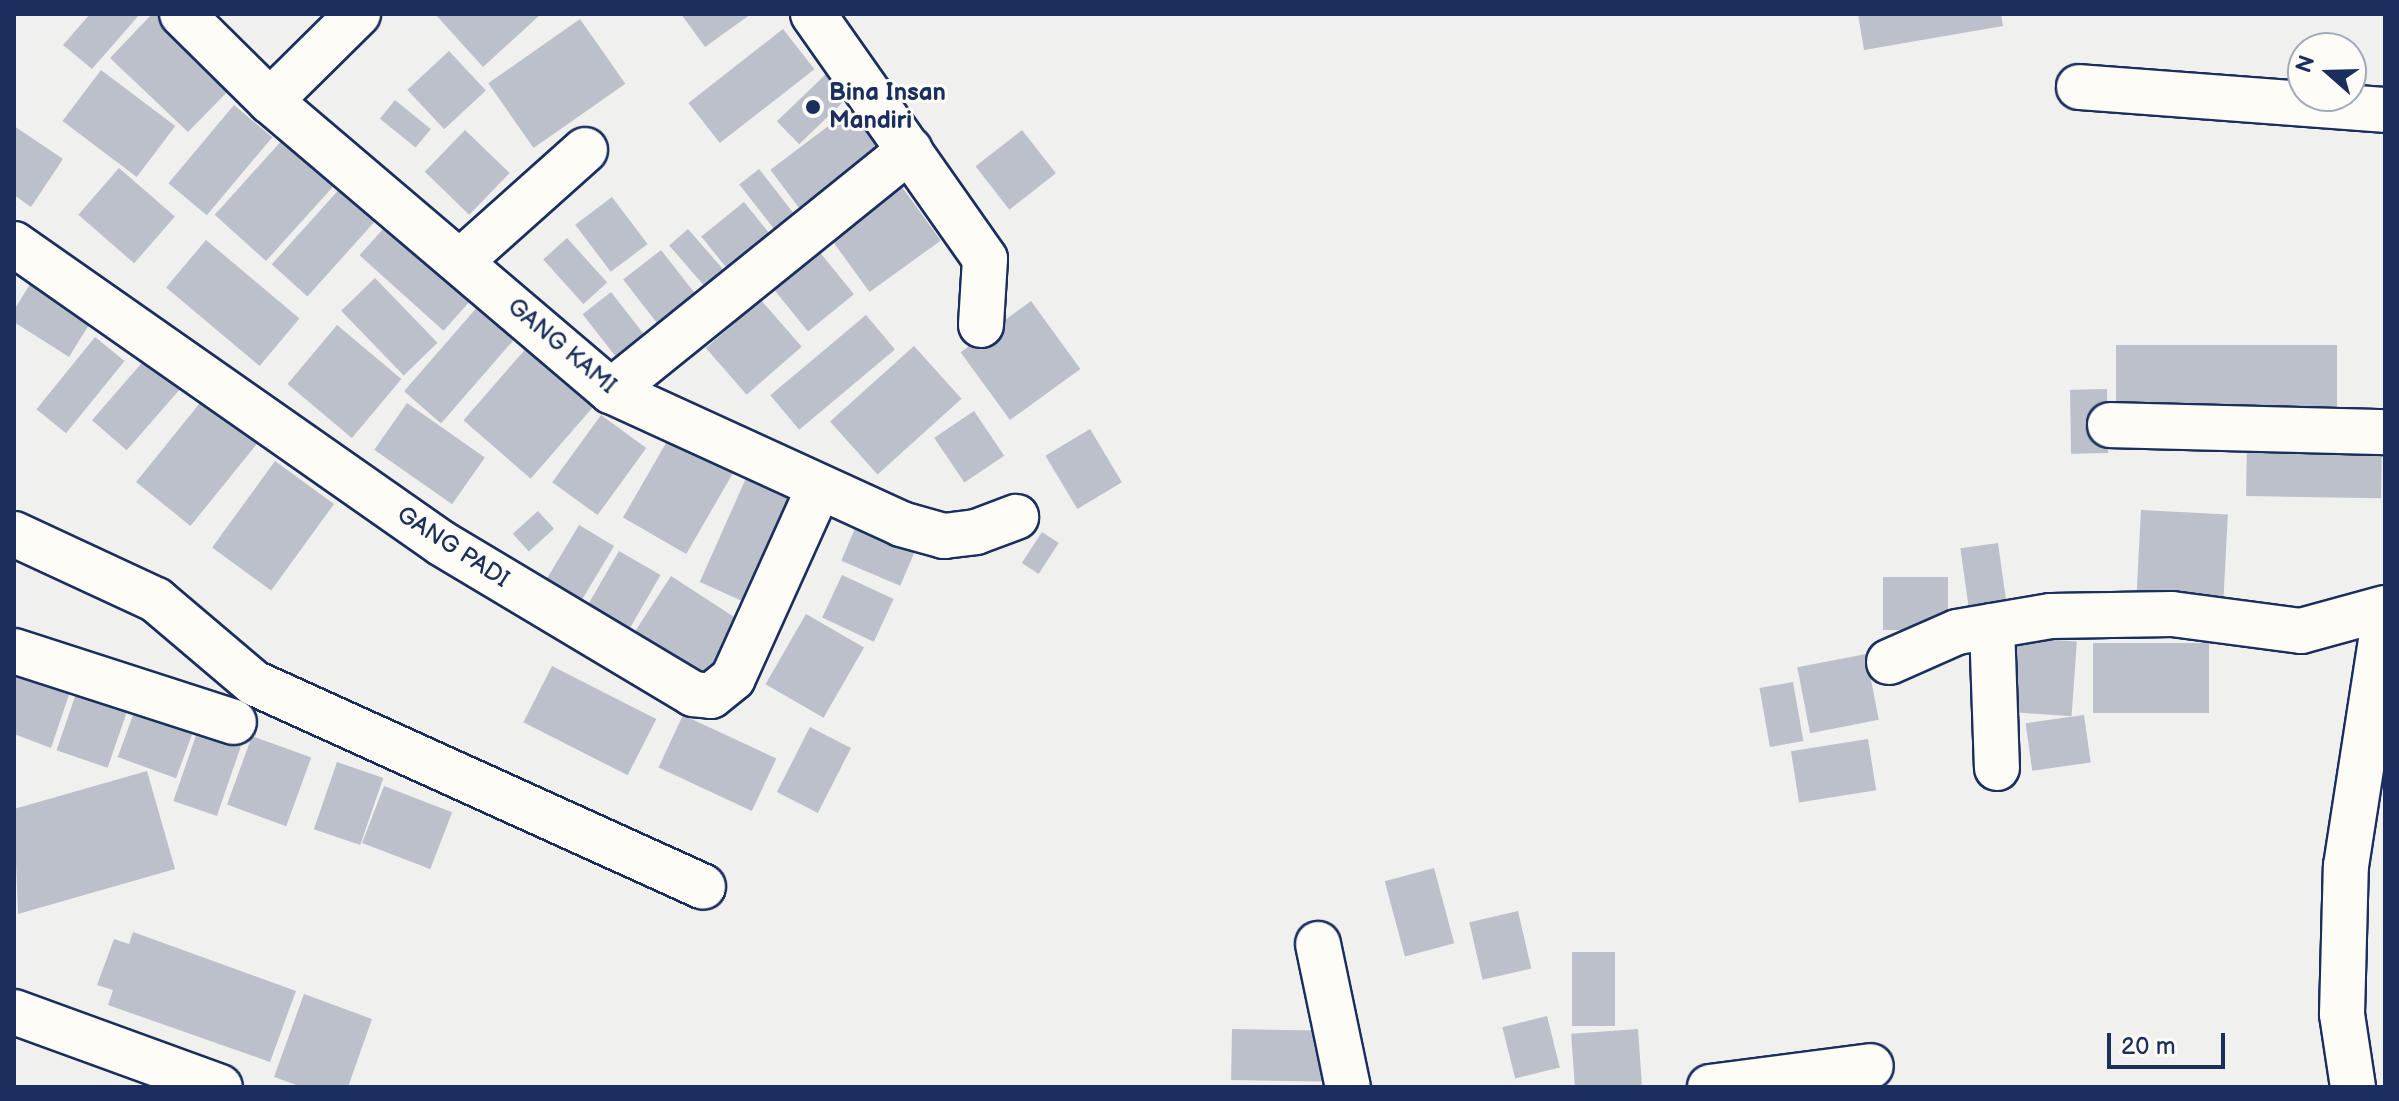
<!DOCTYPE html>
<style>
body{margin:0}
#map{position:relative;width:2399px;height:1101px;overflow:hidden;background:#f0f0ee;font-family:"Balsamiq Sans",sans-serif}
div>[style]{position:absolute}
.building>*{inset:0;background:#bbc0ca;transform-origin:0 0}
.roads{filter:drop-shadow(2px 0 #1b2f5e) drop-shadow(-2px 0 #1b2f5e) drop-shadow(0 2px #1b2f5e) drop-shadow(0 -2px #1b2f5e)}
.minor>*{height:44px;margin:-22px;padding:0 22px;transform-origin:22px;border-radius:22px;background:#fdfcf7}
.major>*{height:44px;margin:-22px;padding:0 22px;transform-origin:22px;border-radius:22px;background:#fdfcf7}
.dots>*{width:22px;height:22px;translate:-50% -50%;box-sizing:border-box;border:4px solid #fdfcf7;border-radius:50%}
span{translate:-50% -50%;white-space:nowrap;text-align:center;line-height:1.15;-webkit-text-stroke:6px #fdfcf7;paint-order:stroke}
.poi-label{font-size:24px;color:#1b2f5e;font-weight:700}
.left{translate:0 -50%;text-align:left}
.street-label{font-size:24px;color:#1b2f5e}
.frame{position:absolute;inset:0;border:16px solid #1b2f5e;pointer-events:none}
.north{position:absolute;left:2287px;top:32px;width:80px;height:80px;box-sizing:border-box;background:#fdfcf7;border:2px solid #a3aaba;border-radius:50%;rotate:290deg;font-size:22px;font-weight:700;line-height:32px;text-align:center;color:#1b2f5e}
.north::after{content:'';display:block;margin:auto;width:28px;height:36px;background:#1b2f5e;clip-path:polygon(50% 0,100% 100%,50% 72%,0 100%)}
.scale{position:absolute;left:2107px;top:1033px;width:118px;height:36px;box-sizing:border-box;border:4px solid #1b2f5e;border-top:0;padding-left:10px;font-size:24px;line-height:28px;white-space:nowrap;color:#1b2f5e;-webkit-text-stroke:6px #fdfcf7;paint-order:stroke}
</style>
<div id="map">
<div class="building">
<div style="clip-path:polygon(90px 14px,140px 14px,92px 69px,63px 45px)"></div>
<div style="clip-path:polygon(152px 14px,166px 14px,237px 82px,188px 132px,110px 58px)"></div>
<div style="clip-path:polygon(435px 14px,541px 14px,483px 67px)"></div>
<div style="clip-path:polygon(681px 14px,751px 14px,705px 47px)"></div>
<div style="clip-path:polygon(1858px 14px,2001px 14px,2003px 26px,1864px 50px)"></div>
<div style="left:580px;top:19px;width:79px;height:112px;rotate:55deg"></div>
<div style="left:783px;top:29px;width:51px;height:120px;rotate:52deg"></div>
<div style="left:449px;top:51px;width:54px;height:57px;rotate:47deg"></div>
<div style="left:101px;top:70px;width:93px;height:64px;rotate:37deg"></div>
<div style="left:828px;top:72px;width:32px;height:71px;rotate:46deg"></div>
<div style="left:395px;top:100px;width:46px;height:24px;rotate:39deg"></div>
<div style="left:234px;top:105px;width:50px;height:102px;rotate:40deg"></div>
<div style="left:855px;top:106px;width:64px;height:106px;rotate:53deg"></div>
<div style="clip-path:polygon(14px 126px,63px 159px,31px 207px,14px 195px)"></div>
<div style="left:465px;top:130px;width:62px;height:58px;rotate:44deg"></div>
<div style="left:1022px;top:130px;width:55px;height:59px;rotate:52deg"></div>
<div style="left:283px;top:139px;width:69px;height:102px;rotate:42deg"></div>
<div style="left:119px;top:168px;width:74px;height:62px;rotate:41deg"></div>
<div style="left:759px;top:169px;width:70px;height:25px;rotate:52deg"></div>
<div style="left:344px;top:184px;width:48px;height:108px;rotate:42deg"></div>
<div style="left:902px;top:187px;width:66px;height:88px;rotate:54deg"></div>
<div style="left:612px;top:197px;width:59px;height:46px;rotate:53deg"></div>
<div style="left:744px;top:202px;width:58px;height:55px;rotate:51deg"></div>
<div style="left:393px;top:218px;width:113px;height:50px;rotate:42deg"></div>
<div style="left:688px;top:229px;width:65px;height:25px;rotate:49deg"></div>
<div style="left:567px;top:238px;width:60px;height:32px;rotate:48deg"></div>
<div style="left:206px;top:240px;width:122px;height:62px;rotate:40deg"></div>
<div style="left:661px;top:250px;width:68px;height:48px;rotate:52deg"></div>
<div style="left:818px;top:250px;width:57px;height:59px;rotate:51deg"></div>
<div style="clip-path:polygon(34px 278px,95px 315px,69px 357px,14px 322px,14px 310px)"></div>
<div style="left:375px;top:278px;width:90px;height:47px;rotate:46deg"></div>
<div style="left:611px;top:292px;width:63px;height:36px;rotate:52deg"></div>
<div style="left:486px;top:297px;width:49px;height:125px;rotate:41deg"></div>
<div style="left:761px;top:300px;width:62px;height:73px;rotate:49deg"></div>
<div style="left:1031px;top:301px;width:84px;height:87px;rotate:54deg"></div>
<div style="left:866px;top:315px;width:45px;height:125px;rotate:50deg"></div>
<div style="left:337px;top:325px;width:84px;height:77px;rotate:40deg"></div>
<div style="left:95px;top:337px;width:38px;height:93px;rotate:39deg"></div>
<div style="left:535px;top:338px;width:89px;height:109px;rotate:41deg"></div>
<div style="left:2116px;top:345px;width:221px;height:76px"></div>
<div style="left:914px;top:346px;width:71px;height:113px;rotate:48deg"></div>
<div style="left:153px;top:350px;width:46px;height:93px;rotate:41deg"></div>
<div style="left:2107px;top:389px;width:64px;height:37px;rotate:89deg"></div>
<div style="left:204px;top:398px;width:70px;height:108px;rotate:39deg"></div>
<div style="left:407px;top:403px;width:95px;height:57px;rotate:35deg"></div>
<div style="left:974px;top:411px;width:54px;height:48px;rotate:56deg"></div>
<div style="left:601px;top:415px;width:56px;height:83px;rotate:36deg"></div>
<div style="left:677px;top:424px;width:73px;height:108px;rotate:30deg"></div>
<div style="left:1090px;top:429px;width:62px;height:52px;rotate:59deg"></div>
<div style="left:2247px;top:442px;width:135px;height:54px;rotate:1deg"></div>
<div style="left:275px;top:461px;width:73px;height:107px;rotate:36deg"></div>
<div style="left:751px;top:467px;width:61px;height:126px;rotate:24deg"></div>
<div style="left:2141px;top:510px;width:87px;height:88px;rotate:3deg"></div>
<div style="left:538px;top:511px;width:24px;height:34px;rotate:48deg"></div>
<div style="left:862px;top:512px;width:64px;height:53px;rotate:23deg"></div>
<div style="left:579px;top:525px;width:41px;height:62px;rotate:31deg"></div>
<div style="left:1042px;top:532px;width:20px;height:37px;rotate:33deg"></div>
<div style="left:1998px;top:543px;width:69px;height:38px;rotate:82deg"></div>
<div style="left:619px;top:551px;width:48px;height:62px;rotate:30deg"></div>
<div style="left:842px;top:575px;width:57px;height:47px;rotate:25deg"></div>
<div style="left:671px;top:576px;width:89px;height:75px;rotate:33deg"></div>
<div style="left:1883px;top:577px;width:65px;height:53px"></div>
<div style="left:806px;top:614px;width:67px;height:81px;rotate:30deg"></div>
<div style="left:2012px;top:637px;width:65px;height:75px;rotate:4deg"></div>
<div style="left:2093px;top:643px;width:116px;height:70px"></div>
<div style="left:1866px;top:654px;width:67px;height:70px;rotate:79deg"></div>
<div style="clip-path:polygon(14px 666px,72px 686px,51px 748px,14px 734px)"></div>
<div style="left:552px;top:666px;width:117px;height:63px;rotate:27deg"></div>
<div style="left:1793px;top:682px;width:60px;height:34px;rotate:80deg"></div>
<div style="left:79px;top:685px;width:54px;height:69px;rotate:19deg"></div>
<div style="left:140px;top:696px;width:62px;height:65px;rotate:20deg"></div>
<div style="left:203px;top:715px;width:46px;height:91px;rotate:19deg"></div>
<div style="left:683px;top:715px;width:103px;height:58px;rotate:25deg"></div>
<div style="left:2084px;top:715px;width:48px;height:59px;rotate:82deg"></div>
<div style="left:810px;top:727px;width:46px;height:73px;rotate:27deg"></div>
<div style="left:252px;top:736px;width:63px;height:73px;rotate:20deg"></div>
<div style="left:1868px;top:739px;width:52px;height:78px;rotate:81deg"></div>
<div style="left:337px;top:762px;width:49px;height:71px;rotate:19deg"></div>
<div style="clip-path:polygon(147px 771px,175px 869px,18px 914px,14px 809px)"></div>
<div style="left:384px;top:786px;width:73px;height:61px;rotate:21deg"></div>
<div style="left:1434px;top:868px;width:78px;height:51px;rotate:75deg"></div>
<div style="left:1518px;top:911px;width:59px;height:50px;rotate:77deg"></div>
<div style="clip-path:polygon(133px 932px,296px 991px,270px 1062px,108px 1005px,113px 990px,97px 985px,114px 939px,129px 944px)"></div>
<div style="left:1572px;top:952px;width:43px;height:74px"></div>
<div style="clip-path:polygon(304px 994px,372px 1019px,348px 1087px,302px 1087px,274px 1077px)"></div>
<div style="left:1547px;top:1016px;width:53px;height:46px;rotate:76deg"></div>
<div style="left:1232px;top:1029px;width:103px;height:51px;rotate:1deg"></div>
<div style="left:1638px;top:1029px;width:56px;height:67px;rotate:86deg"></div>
</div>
<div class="roads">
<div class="minor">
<div style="left:182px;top:14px;width:124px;rotate:44.7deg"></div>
<div style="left:270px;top:101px;width:448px;rotate:40.4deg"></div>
<div style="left:611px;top:391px;width:319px;rotate:24.6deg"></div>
<div style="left:901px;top:524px;width:45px;rotate:15.6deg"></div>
<div style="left:944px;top:536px;width:32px;rotate:-7deg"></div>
<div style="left:976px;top:532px;width:43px;rotate:-20.6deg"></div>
<div style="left:813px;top:14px;width:299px;rotate:54.9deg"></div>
<div style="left:985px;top:259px;width:66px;rotate:93.5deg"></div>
<div style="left:2079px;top:87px;width:307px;rotate:4.3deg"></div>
<div style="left:270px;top:101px;width:124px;rotate:-44.7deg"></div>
<div style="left:14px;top:244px;width:521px;rotate:35deg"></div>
<div style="left:441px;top:543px;width:294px;rotate:30.9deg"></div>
<div style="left:693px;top:694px;width:18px;rotate:6deg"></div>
<div style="left:711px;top:696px;width:28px;rotate:-39deg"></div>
<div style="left:733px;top:678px;width:206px;rotate:-65.7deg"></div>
<div style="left:462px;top:260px;width:165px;rotate:-41.8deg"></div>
<div style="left:611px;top:391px;width:384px;rotate:-38.9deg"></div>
<div style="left:2110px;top:425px;width:275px;rotate:1.5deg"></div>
<div style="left:14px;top:534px;width:157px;rotate:24.9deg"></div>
<div style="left:156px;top:600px;width:128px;rotate:40.3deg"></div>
<div style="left:254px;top:683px;width:493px;rotate:24.4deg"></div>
<div style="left:1992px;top:626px;width:142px;rotate:88deg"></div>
<div style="left:14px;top:651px;width:231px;rotate:17.9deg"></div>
<div style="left:1889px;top:662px;width:74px;rotate:-23.8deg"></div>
<div style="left:1957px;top:632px;width:95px;rotate:-9.7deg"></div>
<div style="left:2051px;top:616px;width:121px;rotate:-0.9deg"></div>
<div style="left:2172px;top:614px;width:130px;rotate:7.5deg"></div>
<div style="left:2301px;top:631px;width:87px;rotate:-15.3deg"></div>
<div style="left:1318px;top:944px;width:146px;rotate:78.2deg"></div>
<div style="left:14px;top:1012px;width:219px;rotate:20deg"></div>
<div style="left:1710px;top:1087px;width:162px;rotate:-7.4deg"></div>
</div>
<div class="major">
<div style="left:2353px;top:1087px;width:74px;rotate:-98.6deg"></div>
<div style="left:2342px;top:1014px;width:148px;rotate:-88.5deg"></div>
<div style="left:2346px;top:866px;width:255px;rotate:-81.2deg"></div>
</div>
</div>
<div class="dots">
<div style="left:813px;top:107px;background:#1b2f5e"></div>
</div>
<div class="poi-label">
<span class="left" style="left:829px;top:107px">Bina Insan<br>Mandiri</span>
</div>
<div class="street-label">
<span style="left:562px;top:346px;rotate:40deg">GANG KAMI</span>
<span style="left:453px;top:547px;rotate:33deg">GANG PADI</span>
</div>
<div class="frame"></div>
<div class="north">N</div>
<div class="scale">20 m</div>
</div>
